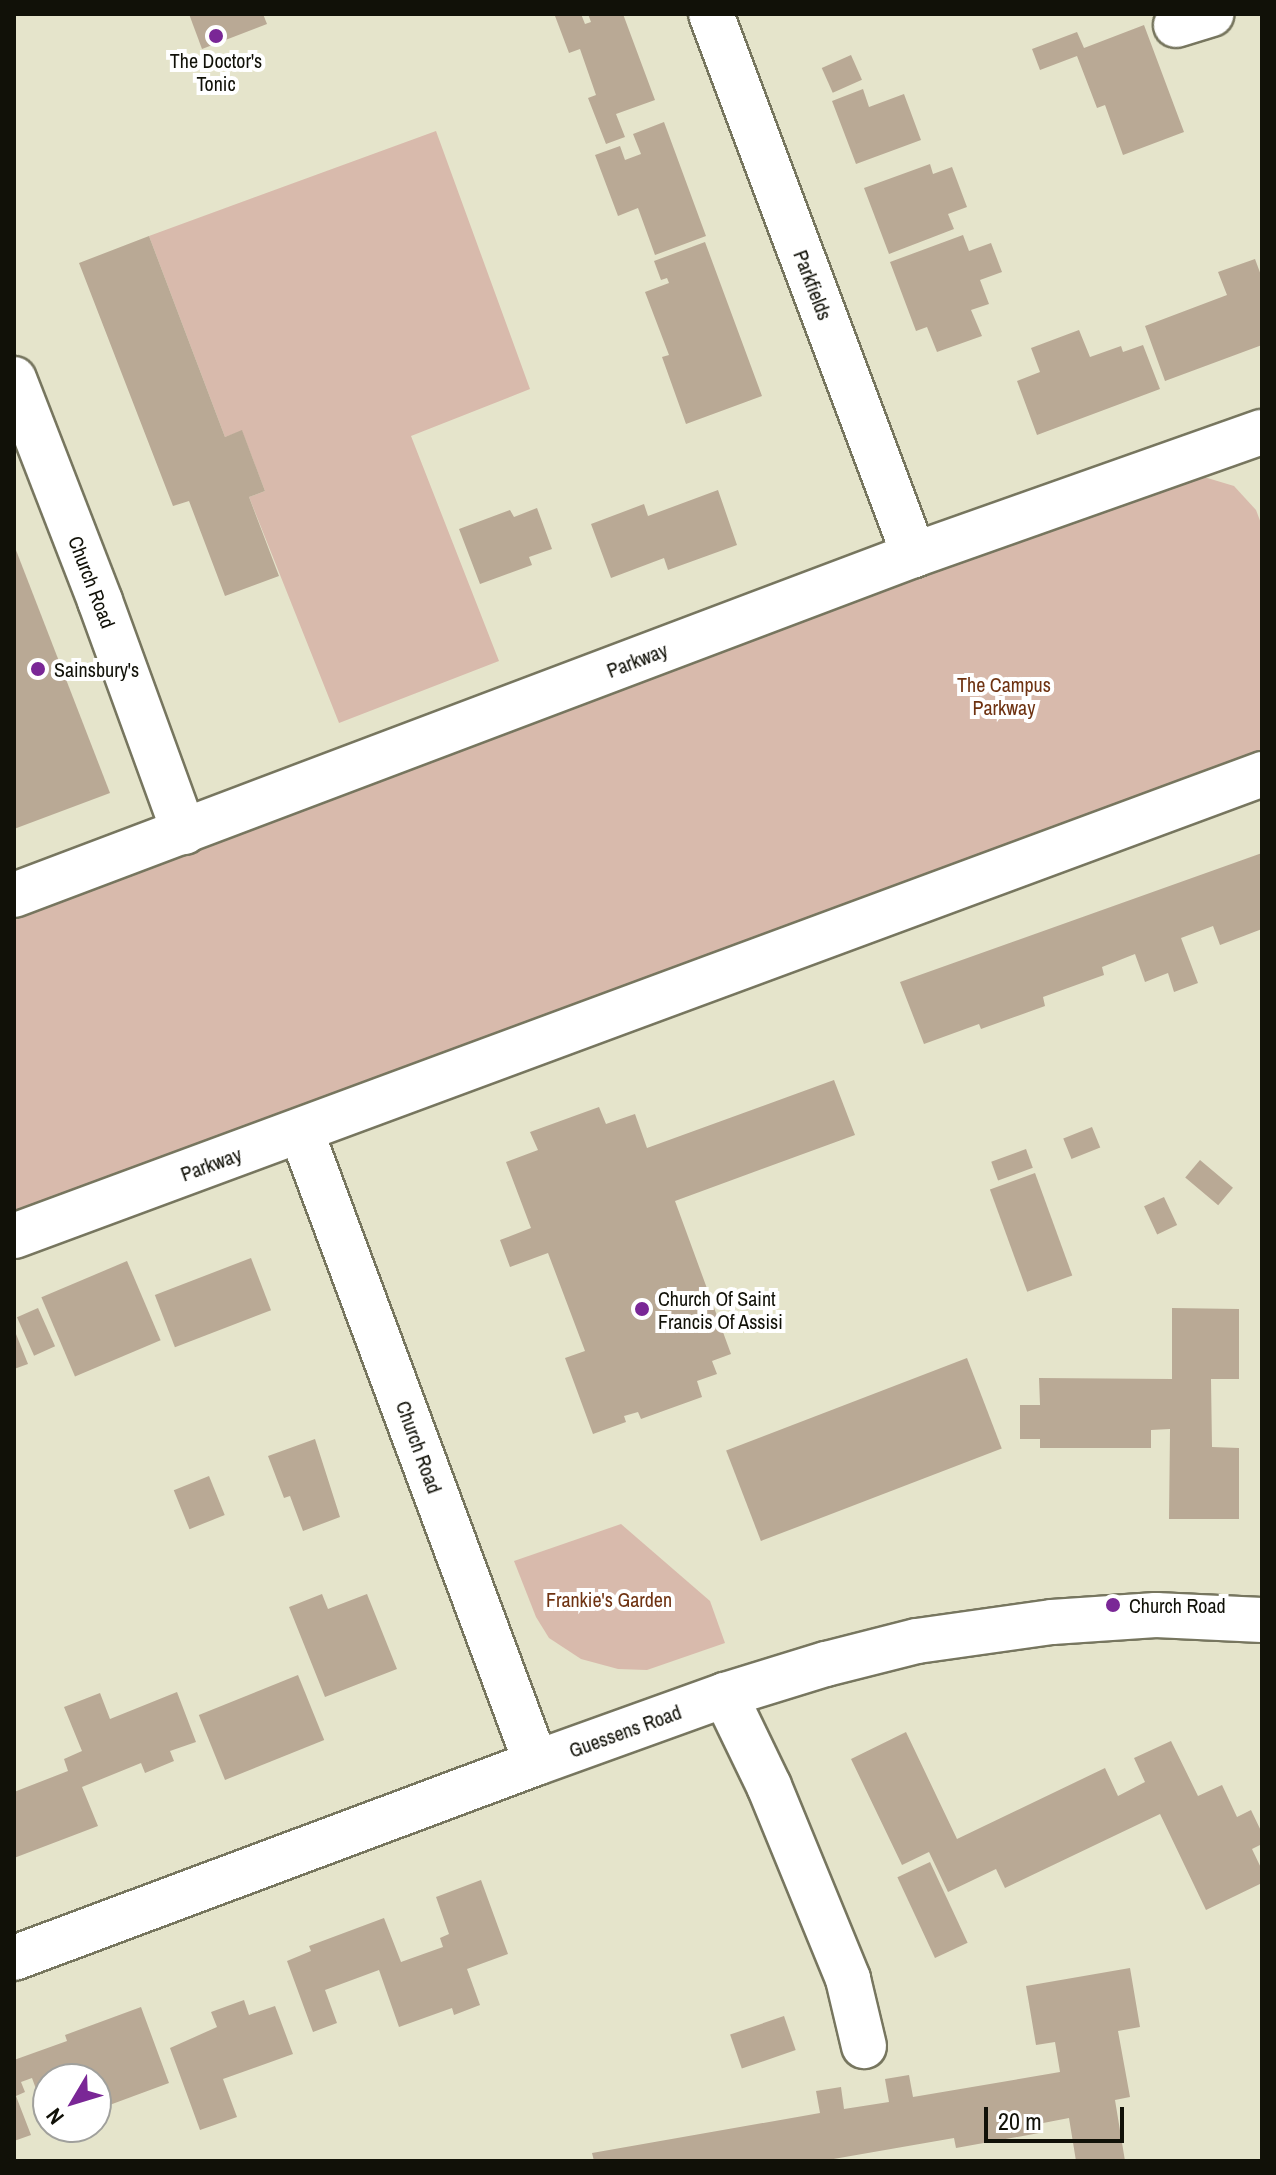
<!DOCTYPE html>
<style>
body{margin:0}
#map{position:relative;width:1276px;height:2175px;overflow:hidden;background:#e5e4cb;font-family:"Archivo Narrow",sans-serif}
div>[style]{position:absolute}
.green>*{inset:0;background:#d8baac}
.building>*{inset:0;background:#b9a995;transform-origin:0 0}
.roads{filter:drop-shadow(2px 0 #77765f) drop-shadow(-2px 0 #77765f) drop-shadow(0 2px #77765f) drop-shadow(0 -2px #77765f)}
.minor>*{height:44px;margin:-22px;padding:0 22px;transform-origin:22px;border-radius:22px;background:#fff}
.tertiary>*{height:44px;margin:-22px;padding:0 22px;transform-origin:22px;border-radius:22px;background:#fff}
.dots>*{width:22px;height:22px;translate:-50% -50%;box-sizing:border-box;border:4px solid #fff;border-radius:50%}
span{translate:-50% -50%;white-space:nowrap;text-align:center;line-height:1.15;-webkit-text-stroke:8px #fff;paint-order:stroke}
.poi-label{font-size:20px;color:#111108}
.left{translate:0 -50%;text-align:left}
.street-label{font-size:20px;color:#111108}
.park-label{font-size:20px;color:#6e3211}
.frame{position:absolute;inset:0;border:16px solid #111108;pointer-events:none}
.north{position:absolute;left:32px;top:2063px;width:80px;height:80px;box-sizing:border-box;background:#fff;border:2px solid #a0a09c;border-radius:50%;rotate:232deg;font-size:22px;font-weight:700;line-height:32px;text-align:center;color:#111108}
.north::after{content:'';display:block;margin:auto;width:28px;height:36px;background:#7a2796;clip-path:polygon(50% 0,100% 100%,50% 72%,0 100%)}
.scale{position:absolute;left:984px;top:2107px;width:140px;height:36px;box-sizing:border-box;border:4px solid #111108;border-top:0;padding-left:10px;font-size:24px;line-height:28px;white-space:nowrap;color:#111108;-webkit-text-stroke:6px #fff;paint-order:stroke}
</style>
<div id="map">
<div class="green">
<div style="clip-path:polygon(436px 131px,530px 389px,411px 436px,499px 661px,339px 723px,249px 497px,265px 491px,242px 431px,225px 437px,149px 236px)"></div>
<div style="clip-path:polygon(1204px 477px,1234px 486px,1256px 510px,1262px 526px,1262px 751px,14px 1217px,14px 912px,1171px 481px)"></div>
<div style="clip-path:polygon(621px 1524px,710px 1601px,725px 1643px,647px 1670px,618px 1669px,581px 1659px,549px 1638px,536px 1617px,514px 1561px)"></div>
</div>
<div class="building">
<div style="clip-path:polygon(189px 14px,263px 14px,267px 24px,202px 49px)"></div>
<div style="clip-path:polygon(560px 14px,581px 14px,585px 24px,591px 22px,588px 14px,623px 14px,655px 100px,616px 114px,625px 137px,606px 144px,588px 98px,596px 95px,580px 49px,569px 53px,555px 16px)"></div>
<div style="clip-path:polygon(1144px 25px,1184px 132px,1123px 155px,1105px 105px,1097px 108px,1077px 56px,1040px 70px,1032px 49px,1077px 32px,1084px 48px)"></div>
<div style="left:851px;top:55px;width:27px;height:32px;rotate:66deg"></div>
<div style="clip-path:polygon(863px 89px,869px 107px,904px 94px,921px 140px,856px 164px,832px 101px)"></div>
<div style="clip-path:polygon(664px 122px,706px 236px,655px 255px,638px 208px,618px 216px,595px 155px,620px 146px,625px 160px,641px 154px,633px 134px)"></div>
<div style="clip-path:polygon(930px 164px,933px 174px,952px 167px,967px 207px,948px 214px,954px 229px,889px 254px,864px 188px)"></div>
<div style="clip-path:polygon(963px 235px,969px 251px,991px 243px,1002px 272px,980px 280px,989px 304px,971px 310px,982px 336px,937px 352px,927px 327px,916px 331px,890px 262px)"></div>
<div style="clip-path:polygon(149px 236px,225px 437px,242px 430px,265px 491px,249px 497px,279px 576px,225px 596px,189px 501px,173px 506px,79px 263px)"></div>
<div style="clip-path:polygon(705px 242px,762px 396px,686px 424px,662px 357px,669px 355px,645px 292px,669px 283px,667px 278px,661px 280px,654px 261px)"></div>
<div style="clip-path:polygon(1255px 259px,1262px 278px,1262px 345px,1165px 381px,1145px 326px,1227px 295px,1218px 272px)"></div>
<div style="clip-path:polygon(1079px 330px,1090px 357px,1121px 346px,1123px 352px,1143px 345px,1160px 389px,1037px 435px,1017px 381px,1040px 372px,1031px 348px)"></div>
<div style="clip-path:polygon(718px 490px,737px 545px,668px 570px,664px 558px,611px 578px,591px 524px,644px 504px,648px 516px)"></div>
<div style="clip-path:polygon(537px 508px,552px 549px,529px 557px,532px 565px,480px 584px,459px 529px,510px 510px,514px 517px)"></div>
<div style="clip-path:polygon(14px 545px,110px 793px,14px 829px)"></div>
<div style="clip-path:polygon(1262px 853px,1262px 929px,1220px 945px,1213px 926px,1181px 938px,1198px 983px,1174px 992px,1168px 973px,1145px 982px,1135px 954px,1102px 967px,1104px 975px,1043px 997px,1045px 1006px,981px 1029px,979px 1024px,924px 1044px,900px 982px)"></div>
<div style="clip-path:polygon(834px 1080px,855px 1135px,675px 1201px,731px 1354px,712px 1361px,717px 1374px,697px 1381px,702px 1397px,641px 1419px,638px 1412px,624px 1416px,626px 1422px,593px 1434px,565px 1358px,585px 1351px,548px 1253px,510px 1267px,500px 1240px,531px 1228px,506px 1162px,538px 1150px,530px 1132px,599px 1107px,606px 1124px,635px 1114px,647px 1148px)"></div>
<div style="left:1092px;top:1127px;width:22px;height:31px;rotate:68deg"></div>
<div style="left:1026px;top:1149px;width:20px;height:37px;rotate:70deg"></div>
<div style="left:1200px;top:1160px;width:43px;height:23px;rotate:40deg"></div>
<div style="left:1035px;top:1173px;width:109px;height:48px;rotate:70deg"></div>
<div style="left:1164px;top:1197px;width:31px;height:22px;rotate:65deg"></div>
<div style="left:251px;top:1258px;width:56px;height:103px;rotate:69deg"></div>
<div style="left:127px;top:1261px;width:86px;height:93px;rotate:67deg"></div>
<div style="left:38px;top:1308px;width:42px;height:23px;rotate:66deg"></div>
<div style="clip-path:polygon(1172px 1308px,1239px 1309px,1239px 1379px,1211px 1379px,1212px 1447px,1239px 1448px,1239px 1519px,1169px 1519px,1170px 1429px,1151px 1430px,1151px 1448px,1040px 1448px,1040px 1439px,1020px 1439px,1020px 1405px,1040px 1405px,1039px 1378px,1172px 1379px)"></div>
<div style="clip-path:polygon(14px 1329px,28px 1364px,14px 1369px)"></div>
<div style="left:967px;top:1358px;width:97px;height:258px;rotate:69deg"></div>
<div style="clip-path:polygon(315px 1439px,340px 1517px,303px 1531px,290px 1496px,284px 1498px,268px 1456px)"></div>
<div style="left:209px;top:1476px;width:42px;height:38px;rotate:68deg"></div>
<div style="clip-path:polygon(322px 1594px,328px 1609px,367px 1594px,397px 1669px,325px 1697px,289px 1607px)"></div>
<div style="left:298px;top:1675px;width:70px;height:107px;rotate:68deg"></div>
<div style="clip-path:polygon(177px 1692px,196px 1742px,170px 1751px,174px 1761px,145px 1773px,141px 1763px,82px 1787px,98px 1826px,14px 1858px,14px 1792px,68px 1771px,64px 1759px,82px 1751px,64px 1707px,100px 1693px,110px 1719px)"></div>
<div style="clip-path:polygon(906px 1732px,957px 1839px,1105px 1768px,1118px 1796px,1145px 1782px,1134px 1758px,1171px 1741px,1198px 1796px,1222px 1785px,1237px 1817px,1251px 1810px,1262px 1833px,1262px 1844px,1252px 1849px,1262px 1870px,1262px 1883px,1206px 1910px,1160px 1814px,1005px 1888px,996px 1869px,948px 1892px,929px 1852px,902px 1865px,851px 1759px)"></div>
<div style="left:930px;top:1862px;width:89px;height:36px;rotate:65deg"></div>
<div style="clip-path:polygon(481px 1880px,508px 1954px,467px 1969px,480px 2005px,454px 2015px,452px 2008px,399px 2027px,379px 1970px,325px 1990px,337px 2023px,313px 2032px,287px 1961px,311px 1951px,309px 1946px,384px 1918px,401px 1962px,443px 1947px,440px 1938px,449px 1934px,436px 1897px)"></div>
<div style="clip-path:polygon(1130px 1968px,1140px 2027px,1118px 2031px,1130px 2097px,1115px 2100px,1125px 2161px,1076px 2161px,1069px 2118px,1038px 2124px,1039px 2133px,956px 2148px,954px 2138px,822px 2161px,594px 2161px,592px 2153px,820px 2113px,816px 2091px,841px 2087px,844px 2109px,889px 2102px,885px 2079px,909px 2075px,913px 2097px,1060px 2072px,1055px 2042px,1036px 2045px,1026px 1986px)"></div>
<div style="clip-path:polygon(244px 2000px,249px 2015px,275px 2006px,293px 2054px,223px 2079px,237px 2117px,200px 2130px,170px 2048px,217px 2027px,211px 2012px)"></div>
<div style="clip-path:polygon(141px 2007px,169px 2083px,96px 2110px,96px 2079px,48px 2079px,48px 2122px,32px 2078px,21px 2082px,25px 2092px,16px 2096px,31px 2135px,14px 2141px,14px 2060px,67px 2041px,65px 2035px)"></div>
<div style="left:784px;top:2016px;width:36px;height:57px;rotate:71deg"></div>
</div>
<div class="roads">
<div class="minor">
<div style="left:711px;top:14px;width:578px;rotate:69.43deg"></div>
<div style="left:1176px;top:25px;width:37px;rotate:-17deg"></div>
<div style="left:301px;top:1131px;width:674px;rotate:69.6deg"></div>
<div style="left:725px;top:1695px;width:101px;rotate:64.2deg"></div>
<div style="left:769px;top:1786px;width:209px;rotate:67.7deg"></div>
<div style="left:848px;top:1979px;width:69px;rotate:76.6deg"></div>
<div style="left:14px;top:1958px;width:557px;rotate:-20.48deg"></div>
<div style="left:536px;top:1763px;width:201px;rotate:-19.8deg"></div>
<div style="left:725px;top:1695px;width:106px;rotate:-17.1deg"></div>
<div style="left:826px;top:1664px;width:94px;rotate:-14.2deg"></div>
<div style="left:917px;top:1641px;width:136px;rotate:-8deg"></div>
<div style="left:1052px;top:1622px;width:104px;rotate:-3.9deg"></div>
<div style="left:1156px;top:1615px;width:106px;rotate:2.7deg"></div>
</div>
<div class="tertiary">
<div style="left:14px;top:379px;width:238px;rotate:68.8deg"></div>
<div style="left:100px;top:601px;width:246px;rotate:70deg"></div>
<div style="left:14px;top:895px;width:962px;rotate:-20.7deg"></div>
<div style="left:914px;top:555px;width:369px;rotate:-19.5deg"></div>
<div style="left:14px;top:1236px;width:1331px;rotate:-20.31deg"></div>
</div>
</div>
<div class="dots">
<div style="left:216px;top:36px;background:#7a2796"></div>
<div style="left:38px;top:669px;background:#7a2796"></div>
<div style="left:642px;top:1309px;background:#7a2796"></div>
<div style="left:1113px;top:1605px;background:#7a2796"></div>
</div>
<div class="poi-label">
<span style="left:216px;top:72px">The Doctor's<br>Tonic</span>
<span class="left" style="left:54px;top:669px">Sainsbury's</span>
<span class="left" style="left:658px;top:1310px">Church Of Saint<br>Francis Of Assisi</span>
<span class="left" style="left:1129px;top:1605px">Church Road</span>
</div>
<div class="street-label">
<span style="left:813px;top:285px;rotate:69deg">Parkfields</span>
<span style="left:92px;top:582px;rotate:69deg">Church Road</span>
<span style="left:637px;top:660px;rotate:-21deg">Parkway</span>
<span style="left:211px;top:1164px;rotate:-20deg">Parkway</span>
<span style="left:419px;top:1447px;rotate:70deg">Church Road</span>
<span style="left:625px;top:1731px;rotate:-20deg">Guessens Road</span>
</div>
<div class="park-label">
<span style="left:1004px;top:696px">The Campus<br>Parkway</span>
<span style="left:609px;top:1599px">Frankie's Garden</span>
</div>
<div class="frame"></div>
<div class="north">N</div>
<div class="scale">20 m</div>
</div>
